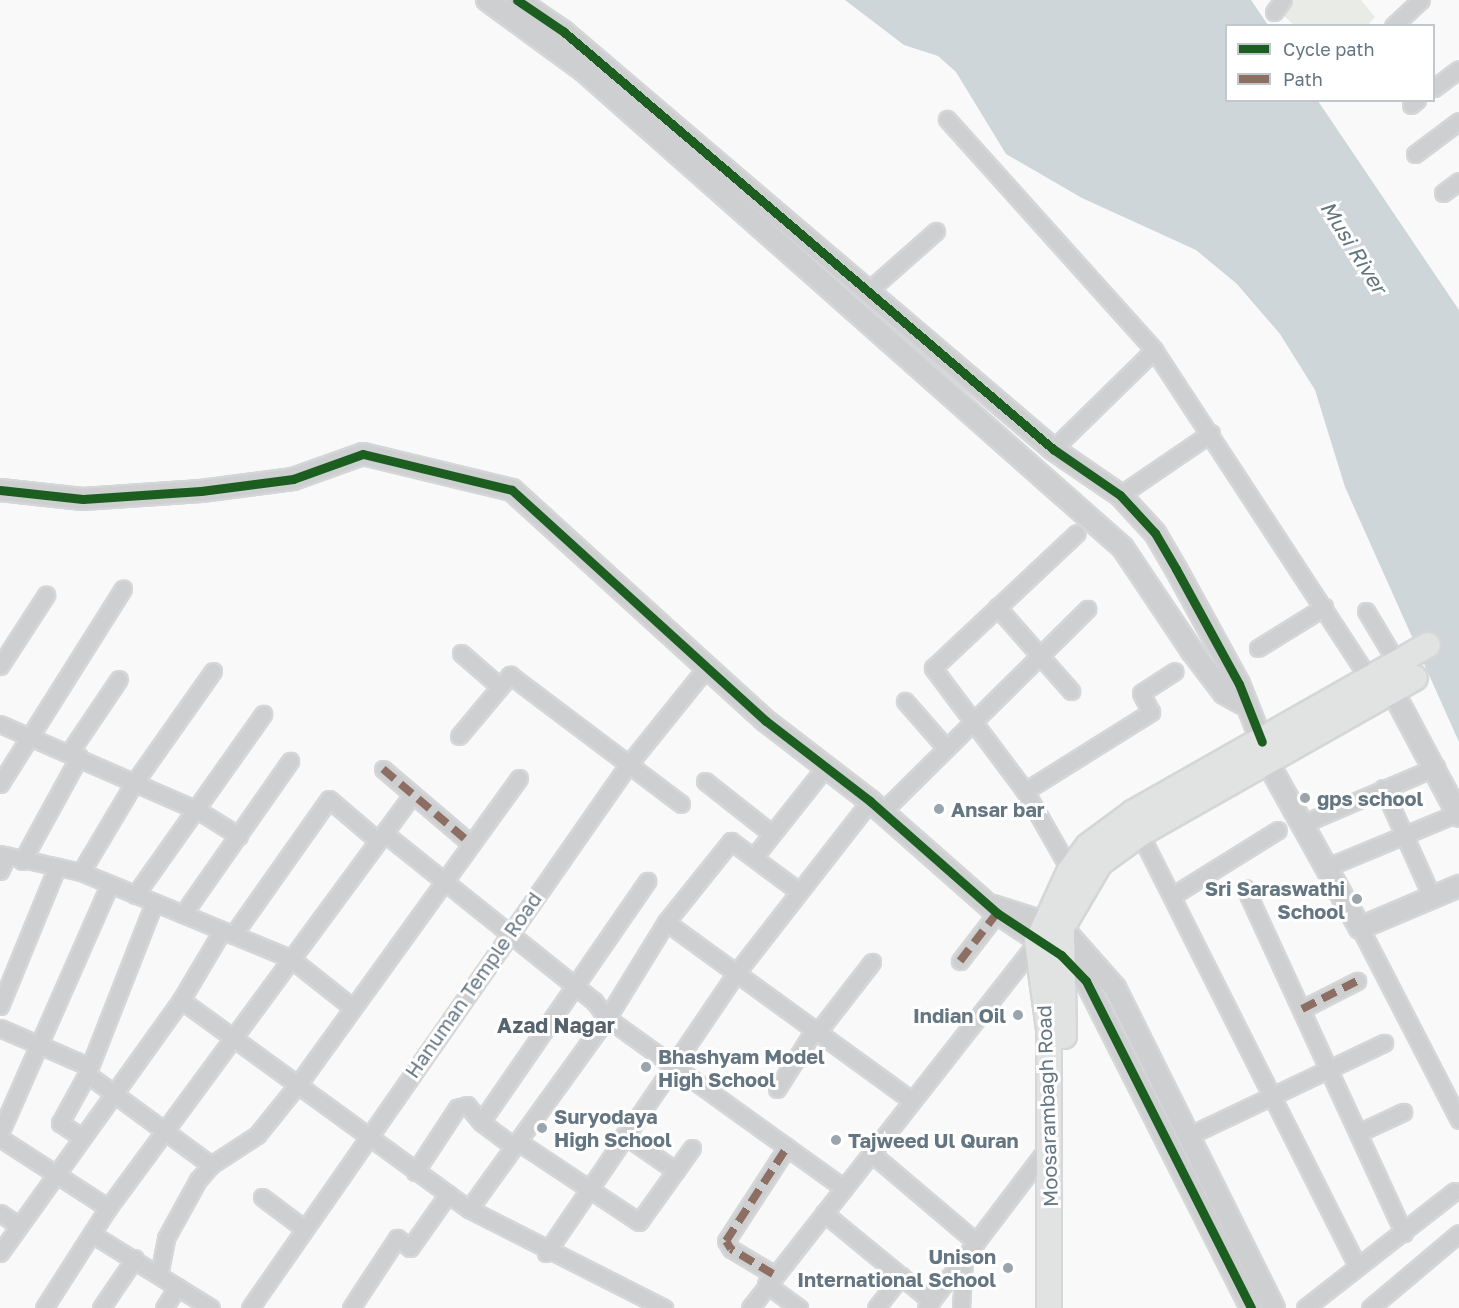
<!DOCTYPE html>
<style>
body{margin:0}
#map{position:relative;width:1459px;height:1308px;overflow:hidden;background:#f9f9f9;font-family:"Golos Text",sans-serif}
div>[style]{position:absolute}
.green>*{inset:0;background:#e8ebe6}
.water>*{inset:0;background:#ced6d9}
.roads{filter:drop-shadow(2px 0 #d5d6d7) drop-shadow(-2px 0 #d5d6d7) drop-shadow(0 2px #d5d6d7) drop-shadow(0 -2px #d5d6d7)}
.minor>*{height:15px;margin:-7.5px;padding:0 7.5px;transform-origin:7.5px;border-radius:7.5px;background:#cecfd0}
.tertiary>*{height:20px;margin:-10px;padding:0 10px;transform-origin:10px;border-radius:10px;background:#cecfd0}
.primary>*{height:24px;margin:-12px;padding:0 12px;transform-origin:12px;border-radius:12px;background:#e1e2e2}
.quiet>*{height:8px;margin-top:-4px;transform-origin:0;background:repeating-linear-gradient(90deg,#8d6e63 0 15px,transparent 0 23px)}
.cycleway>*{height:9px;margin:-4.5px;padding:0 4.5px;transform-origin:4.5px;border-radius:4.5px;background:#1b5e20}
.dots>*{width:16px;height:16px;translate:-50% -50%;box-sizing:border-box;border:3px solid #fff;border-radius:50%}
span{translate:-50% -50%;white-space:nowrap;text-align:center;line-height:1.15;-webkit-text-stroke:6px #fff;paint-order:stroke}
.poi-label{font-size:20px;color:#657683;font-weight:700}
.left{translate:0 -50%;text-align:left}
.right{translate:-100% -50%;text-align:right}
.street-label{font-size:20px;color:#657683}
.water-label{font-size:21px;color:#60757c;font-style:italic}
.neighbourhood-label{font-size:21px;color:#57646e;font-weight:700}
.legend{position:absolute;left:1225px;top:24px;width:210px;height:78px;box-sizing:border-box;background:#fff;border:2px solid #c1c8cd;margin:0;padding:8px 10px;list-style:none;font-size:18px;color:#657683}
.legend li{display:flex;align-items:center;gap:12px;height:30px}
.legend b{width:30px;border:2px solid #c1c8cd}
</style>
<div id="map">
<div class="green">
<div style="clip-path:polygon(1294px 0,1361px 0,1375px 17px,1368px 25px,1294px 25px,1283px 15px)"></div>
</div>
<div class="water">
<div style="clip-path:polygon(845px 0,1251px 0,1268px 25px,1226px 26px,1226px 100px,1318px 101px,1459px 310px,1459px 742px,1345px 487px,1315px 390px,1280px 334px,1237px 284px,1196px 250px,1082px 198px,1006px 154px,956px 72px,938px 56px,904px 45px)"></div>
</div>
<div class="roads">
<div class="minor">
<div style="left:1274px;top:12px;width:15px;rotate:-53deg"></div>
<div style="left:1393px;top:26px;width:38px;rotate:-43deg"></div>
<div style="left:1434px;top:88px;width:31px;rotate:-37deg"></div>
<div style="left:1411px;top:105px;width:8px;rotate:-40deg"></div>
<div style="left:947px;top:119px;width:310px;rotate:48.1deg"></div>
<div style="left:1154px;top:350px;width:394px;rotate:56.8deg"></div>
<div style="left:1415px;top:154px;width:55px;rotate:-36.9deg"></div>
<div style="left:1443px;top:193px;width:20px;rotate:-37deg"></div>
<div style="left:867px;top:292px;width:92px;rotate:-41.5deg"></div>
<div style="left:1053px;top:449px;width:141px;rotate:-44.4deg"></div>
<div style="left:1120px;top:495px;width:110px;rotate:-34.3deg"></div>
<div style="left:997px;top:607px;width:112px;rotate:48.6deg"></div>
<div style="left:1366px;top:611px;width:61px;rotate:59.2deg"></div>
<div style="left:1258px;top:648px;width:78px;rotate:-31.8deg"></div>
<div style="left:461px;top:653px;width:49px;rotate:40.9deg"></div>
<div style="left:0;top:666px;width:85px;rotate:-57.1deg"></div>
<div style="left:905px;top:701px;width:62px;rotate:48.9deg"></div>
<div style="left:0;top:724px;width:217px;rotate:23.6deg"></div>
<div style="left:199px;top:811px;width:47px;rotate:32deg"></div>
<div style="left:459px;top:736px;width:80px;rotate:-50.1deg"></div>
<div style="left:510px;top:675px;width:214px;rotate:37deg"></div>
<div style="left:69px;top:753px;width:89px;rotate:-56deg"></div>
<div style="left:383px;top:769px;width:114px;rotate:40.4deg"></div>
<div style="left:705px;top:781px;width:85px;rotate:38.3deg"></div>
<div style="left:0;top:784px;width:231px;rotate:-57.8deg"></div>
<div style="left:1383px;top:788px;width:120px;rotate:65.8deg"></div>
<div style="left:1025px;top:791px;width:149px;rotate:-32.1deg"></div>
<div style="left:1151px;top:712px;width:21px;rotate:-118deg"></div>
<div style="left:1141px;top:693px;width:40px;rotate:-32.9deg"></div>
<div style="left:882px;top:812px;width:289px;rotate:-44.7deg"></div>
<div style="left:1302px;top:824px;width:146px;rotate:-23deg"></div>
<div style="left:384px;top:833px;width:269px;rotate:38.7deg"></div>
<div style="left:594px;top:1001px;width:21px;rotate:53deg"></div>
<div style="left:607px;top:1018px;width:292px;rotate:35.7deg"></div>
<div style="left:1140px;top:834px;width:483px;rotate:63.3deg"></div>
<div style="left:0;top:854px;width:83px;rotate:12.5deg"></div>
<div style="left:81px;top:872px;width:226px;rotate:22.4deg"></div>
<div style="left:290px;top:958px;width:80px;rotate:38.4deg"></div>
<div style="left:754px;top:857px;width:116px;rotate:-51.6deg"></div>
<div style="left:22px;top:861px;width:119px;rotate:-61.3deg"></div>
<div style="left:1325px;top:868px;width:144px;rotate:-22.5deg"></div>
<div style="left:1070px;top:870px;width:91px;rotate:-119.7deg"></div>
<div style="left:1025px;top:791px;width:154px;rotate:-126.8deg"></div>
<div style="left:933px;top:668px;width:197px;rotate:-43.2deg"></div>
<div style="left:0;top:871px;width:17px;rotate:-65deg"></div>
<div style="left:81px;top:872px;width:104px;rotate:-59.2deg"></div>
<div style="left:134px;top:783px;width:137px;rotate:-54.8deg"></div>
<div style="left:1245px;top:888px;width:380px;rotate:65.3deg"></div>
<div style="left:1175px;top:894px;width:121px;rotate:-31.9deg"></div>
<div style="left:135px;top:895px;width:222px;rotate:-54.7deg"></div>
<div style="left:183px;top:914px;width:187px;rotate:-55deg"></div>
<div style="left:666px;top:922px;width:304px;rotate:36deg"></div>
<div style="left:1360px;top:928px;width:216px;rotate:62.7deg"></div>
<div style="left:233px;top:935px;width:166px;rotate:-54.8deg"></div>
<div style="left:329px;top:799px;width:63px;rotate:40.5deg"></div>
<div style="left:960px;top:961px;width:61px;rotate:-52.4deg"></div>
<div style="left:181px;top:1000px;width:356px;rotate:36deg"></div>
<div style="left:469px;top:1209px;width:219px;rotate:26.9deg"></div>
<div style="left:0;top:1006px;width:150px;rotate:-67.7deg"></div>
<div style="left:1302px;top:1009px;width:62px;rotate:-27deg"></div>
<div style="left:0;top:1028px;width:96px;rotate:23.4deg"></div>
<div style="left:820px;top:1029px;width:85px;rotate:-52.2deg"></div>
<div style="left:87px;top:1074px;width:154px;rotate:36.3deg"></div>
<div style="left:777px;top:1089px;width:73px;rotate:-57.8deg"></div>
<div style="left:481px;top:1122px;width:40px;rotate:37deg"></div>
<div style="left:0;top:1133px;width:272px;rotate:-66.2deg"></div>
<div style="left:1358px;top:1133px;width:50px;rotate:-25deg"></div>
<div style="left:624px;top:1135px;width:63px;rotate:34.7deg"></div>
<div style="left:1190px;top:1135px;width:215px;rotate:-25.4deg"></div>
<div style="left:80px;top:1136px;width:24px;rotate:-147deg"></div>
<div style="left:60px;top:1123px;width:56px;rotate:-61.1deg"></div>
<div style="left:87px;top:1074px;width:184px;rotate:-68.6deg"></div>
<div style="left:0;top:1138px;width:129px;rotate:32.9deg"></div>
<div style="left:517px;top:1141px;width:146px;rotate:33.6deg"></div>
<div style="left:639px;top:1222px;width:91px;rotate:-54.4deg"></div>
<div style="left:871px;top:1153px;width:138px;rotate:40.3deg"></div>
<div style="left:415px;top:1172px;width:77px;rotate:-56.7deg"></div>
<div style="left:457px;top:1108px;width:10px;rotate:-17deg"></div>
<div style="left:467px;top:1105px;width:22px;rotate:51deg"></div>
<div style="left:481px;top:1122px;width:293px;rotate:-55.4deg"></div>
<div style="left:262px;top:1197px;width:50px;rotate:36.9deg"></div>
<div style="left:469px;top:1209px;width:236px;rotate:-54.2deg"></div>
<div style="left:607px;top:1018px;width:113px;rotate:-58.4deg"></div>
<div style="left:666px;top:922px;width:104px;rotate:-51.3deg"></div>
<div style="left:731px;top:841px;width:82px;rotate:36.6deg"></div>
<div style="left:0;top:1213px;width:22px;rotate:34deg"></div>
<div style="left:824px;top:1213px;width:139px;rotate:39.4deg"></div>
<div style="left:92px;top:1234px;width:140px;rotate:31.9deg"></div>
<div style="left:0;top:1253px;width:311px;rotate:-54.4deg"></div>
<div style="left:181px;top:1000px;width:80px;rotate:-59.3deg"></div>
<div style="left:546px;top:1253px;width:340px;rotate:-55.8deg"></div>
<div style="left:737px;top:972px;width:217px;rotate:-52.1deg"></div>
<div style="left:773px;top:1274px;width:49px;rotate:-149.2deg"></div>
<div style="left:731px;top:1249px;width:9px;rotate:-122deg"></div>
<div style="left:726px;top:1241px;width:112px;rotate:-57deg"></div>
<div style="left:159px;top:1275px;width:38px;rotate:-79deg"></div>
<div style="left:166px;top:1238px;width:66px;rotate:-61.1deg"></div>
<div style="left:198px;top:1180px;width:20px;rotate:-49deg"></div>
<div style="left:211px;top:1165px;width:55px;rotate:-33.1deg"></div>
<div style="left:257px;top:1135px;width:67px;rotate:-51.1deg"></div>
<div style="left:299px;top:1083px;width:376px;rotate:-54.2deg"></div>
<div style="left:766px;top:1284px;width:41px;rotate:36deg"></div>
<div style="left:44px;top:1308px;width:119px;rotate:-57.4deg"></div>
<div style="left:108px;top:1208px;width:513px;rotate:-53.64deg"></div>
<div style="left:101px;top:1308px;width:60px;rotate:-55.8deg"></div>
<div style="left:164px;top:1308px;width:25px;rotate:-58deg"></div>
<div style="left:250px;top:1308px;width:662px;rotate:-55.16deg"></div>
<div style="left:628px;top:765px;width:124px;rotate:-51.2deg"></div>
<div style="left:351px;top:1308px;width:84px;rotate:-56.7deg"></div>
<div style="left:397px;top:1238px;width:16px;rotate:38deg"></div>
<div style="left:410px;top:1248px;width:66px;rotate:-54.9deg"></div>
<div style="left:750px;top:1308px;width:465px;rotate:-51.9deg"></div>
<div style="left:876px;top:1308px;width:41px;rotate:-52deg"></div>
<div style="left:926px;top:1308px;width:203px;rotate:-52.8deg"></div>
<div style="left:961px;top:1308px;width:51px;rotate:-86.6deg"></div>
<div style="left:1305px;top:1308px;width:190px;rotate:-38deg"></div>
<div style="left:1370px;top:1308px;width:116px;rotate:-40.1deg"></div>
</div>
<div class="tertiary">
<div style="left:487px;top:0;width:119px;rotate:36.1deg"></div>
<div style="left:583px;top:70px;width:721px;rotate:41.51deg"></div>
<div style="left:1123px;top:548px;width:124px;rotate:56.2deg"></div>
<div style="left:1192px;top:651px;width:53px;rotate:52.7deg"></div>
<div style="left:1224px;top:693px;width:21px;rotate:29deg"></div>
<div style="left:517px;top:0;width:57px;rotate:34.2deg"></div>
<div style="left:564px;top:32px;width:643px;rotate:40.46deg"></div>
<div style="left:1053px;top:449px;width:81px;rotate:34.5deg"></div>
<div style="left:1120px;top:495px;width:52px;rotate:47.4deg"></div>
<div style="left:1155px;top:533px;width:42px;rotate:59.7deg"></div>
<div style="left:1176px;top:569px;width:131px;rotate:61.3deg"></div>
<div style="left:1239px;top:684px;width:62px;rotate:68.4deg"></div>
<div style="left:0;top:490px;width:83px;rotate:6.2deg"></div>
<div style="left:83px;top:499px;width:118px;rotate:-3.9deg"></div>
<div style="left:201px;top:491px;width:93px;rotate:-7.4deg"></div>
<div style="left:293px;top:479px;width:74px;rotate:-19.7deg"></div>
<div style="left:363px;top:454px;width:153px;rotate:13.6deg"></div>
<div style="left:512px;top:490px;width:343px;rotate:42.3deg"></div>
<div style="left:766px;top:721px;width:131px;rotate:37.6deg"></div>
<div style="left:870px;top:801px;width:169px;rotate:41.4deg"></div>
<div style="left:997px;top:913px;width:77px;rotate:33.3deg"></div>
<div style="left:1061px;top:955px;width:36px;rotate:46deg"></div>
<div style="left:1086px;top:981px;width:366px;rotate:63.2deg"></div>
<div style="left:1393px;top:692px;width:140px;rotate:62deg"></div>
<div style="left:1267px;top:761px;width:191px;rotate:60.9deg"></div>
<div style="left:1360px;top:928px;width:108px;rotate:-23deg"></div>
<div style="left:993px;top:906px;width:72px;rotate:17.7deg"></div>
<div style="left:1062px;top:928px;width:80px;rotate:48.5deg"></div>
<div style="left:1115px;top:988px;width:357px;rotate:63.6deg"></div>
</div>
<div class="primary">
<div style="left:1064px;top:1036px;width:108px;rotate:-91.1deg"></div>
<div style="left:1062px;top:928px;width:75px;rotate:-59.7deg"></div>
<div style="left:1100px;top:863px;width:49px;rotate:-35.9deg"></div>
<div style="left:1140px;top:834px;width:316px;rotate:-29.6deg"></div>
<div style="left:1049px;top:1308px;width:279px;rotate:-90deg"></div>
<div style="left:1049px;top:1029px;width:88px;rotate:-97.9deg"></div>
<div style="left:1037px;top:942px;width:79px;rotate:-65.4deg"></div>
<div style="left:1070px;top:870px;width:30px;rotate:-53deg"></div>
<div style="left:1088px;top:846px;width:57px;rotate:-36.5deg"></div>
<div style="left:1134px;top:812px;width:338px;rotate:-29.6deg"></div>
</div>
</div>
<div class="quiet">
<div style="left:383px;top:769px;width:114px;rotate:40.4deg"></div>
<div style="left:960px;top:961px;width:61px;rotate:-52.4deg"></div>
<div style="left:1302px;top:1009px;width:62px;rotate:-27deg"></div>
<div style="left:773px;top:1274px;width:49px;rotate:-149.2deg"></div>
<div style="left:731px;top:1249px;width:9px;rotate:-122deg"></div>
<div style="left:726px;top:1241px;width:112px;rotate:-57deg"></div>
</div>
<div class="cycleway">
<div style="left:517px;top:0;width:57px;rotate:34.2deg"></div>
<div style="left:564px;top:32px;width:643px;rotate:40.46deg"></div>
<div style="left:1053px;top:449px;width:81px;rotate:34.5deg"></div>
<div style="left:1120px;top:495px;width:52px;rotate:47.4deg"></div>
<div style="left:1155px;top:533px;width:42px;rotate:59.7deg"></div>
<div style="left:1176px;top:569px;width:131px;rotate:61.3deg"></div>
<div style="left:1239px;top:684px;width:62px;rotate:68.4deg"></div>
<div style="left:0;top:490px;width:83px;rotate:6.2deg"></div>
<div style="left:83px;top:499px;width:118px;rotate:-3.9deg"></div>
<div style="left:201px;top:491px;width:93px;rotate:-7.4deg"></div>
<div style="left:293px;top:479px;width:74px;rotate:-19.7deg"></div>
<div style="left:363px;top:454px;width:153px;rotate:13.6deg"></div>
<div style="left:512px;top:490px;width:343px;rotate:42.3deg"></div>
<div style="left:766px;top:721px;width:131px;rotate:37.6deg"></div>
<div style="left:870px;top:801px;width:169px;rotate:41.4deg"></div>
<div style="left:997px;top:913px;width:77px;rotate:33.3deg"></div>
<div style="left:1061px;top:955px;width:36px;rotate:46deg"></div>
<div style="left:1086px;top:981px;width:366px;rotate:63.2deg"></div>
</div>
<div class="dots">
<div style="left:1305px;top:798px;background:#99a4ac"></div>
<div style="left:939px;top:809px;background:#99a4ac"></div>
<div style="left:1357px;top:899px;background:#99a4ac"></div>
<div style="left:1018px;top:1015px;background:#99a4ac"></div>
<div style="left:646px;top:1067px;background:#99a4ac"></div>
<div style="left:542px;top:1128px;background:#99a4ac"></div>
<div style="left:836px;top:1140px;background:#99a4ac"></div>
<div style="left:1008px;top:1268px;background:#99a4ac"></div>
</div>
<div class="poi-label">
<span class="left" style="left:1317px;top:798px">gps school</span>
<span class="left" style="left:951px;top:809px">Ansar bar</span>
<span class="right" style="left:1345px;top:900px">Sri Saraswathi<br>School</span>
<span class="right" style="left:1006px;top:1015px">Indian Oil</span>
<span class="left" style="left:658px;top:1068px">Bhashyam Model<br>High School</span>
<span class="left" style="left:554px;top:1128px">Suryodaya<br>High School</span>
<span class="left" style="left:848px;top:1140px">Tajweed Ul Quran</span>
<span class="right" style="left:996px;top:1268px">Unison<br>International School</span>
</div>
<div class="street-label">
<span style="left:473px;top:985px;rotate:-55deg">Hanuman Temple Road</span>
<span style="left:1047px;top:1106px;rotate:-92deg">Moosarambagh Road</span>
</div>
<div class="water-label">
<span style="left:1354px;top:247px;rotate:58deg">Musi River</span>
</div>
<div class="neighbourhood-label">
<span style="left:556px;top:1025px">Azad Nagar</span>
</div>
<ul class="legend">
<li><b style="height:8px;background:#1b5e20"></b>Cycle path</li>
<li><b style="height:8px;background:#8d6e63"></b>Path</li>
</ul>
</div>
